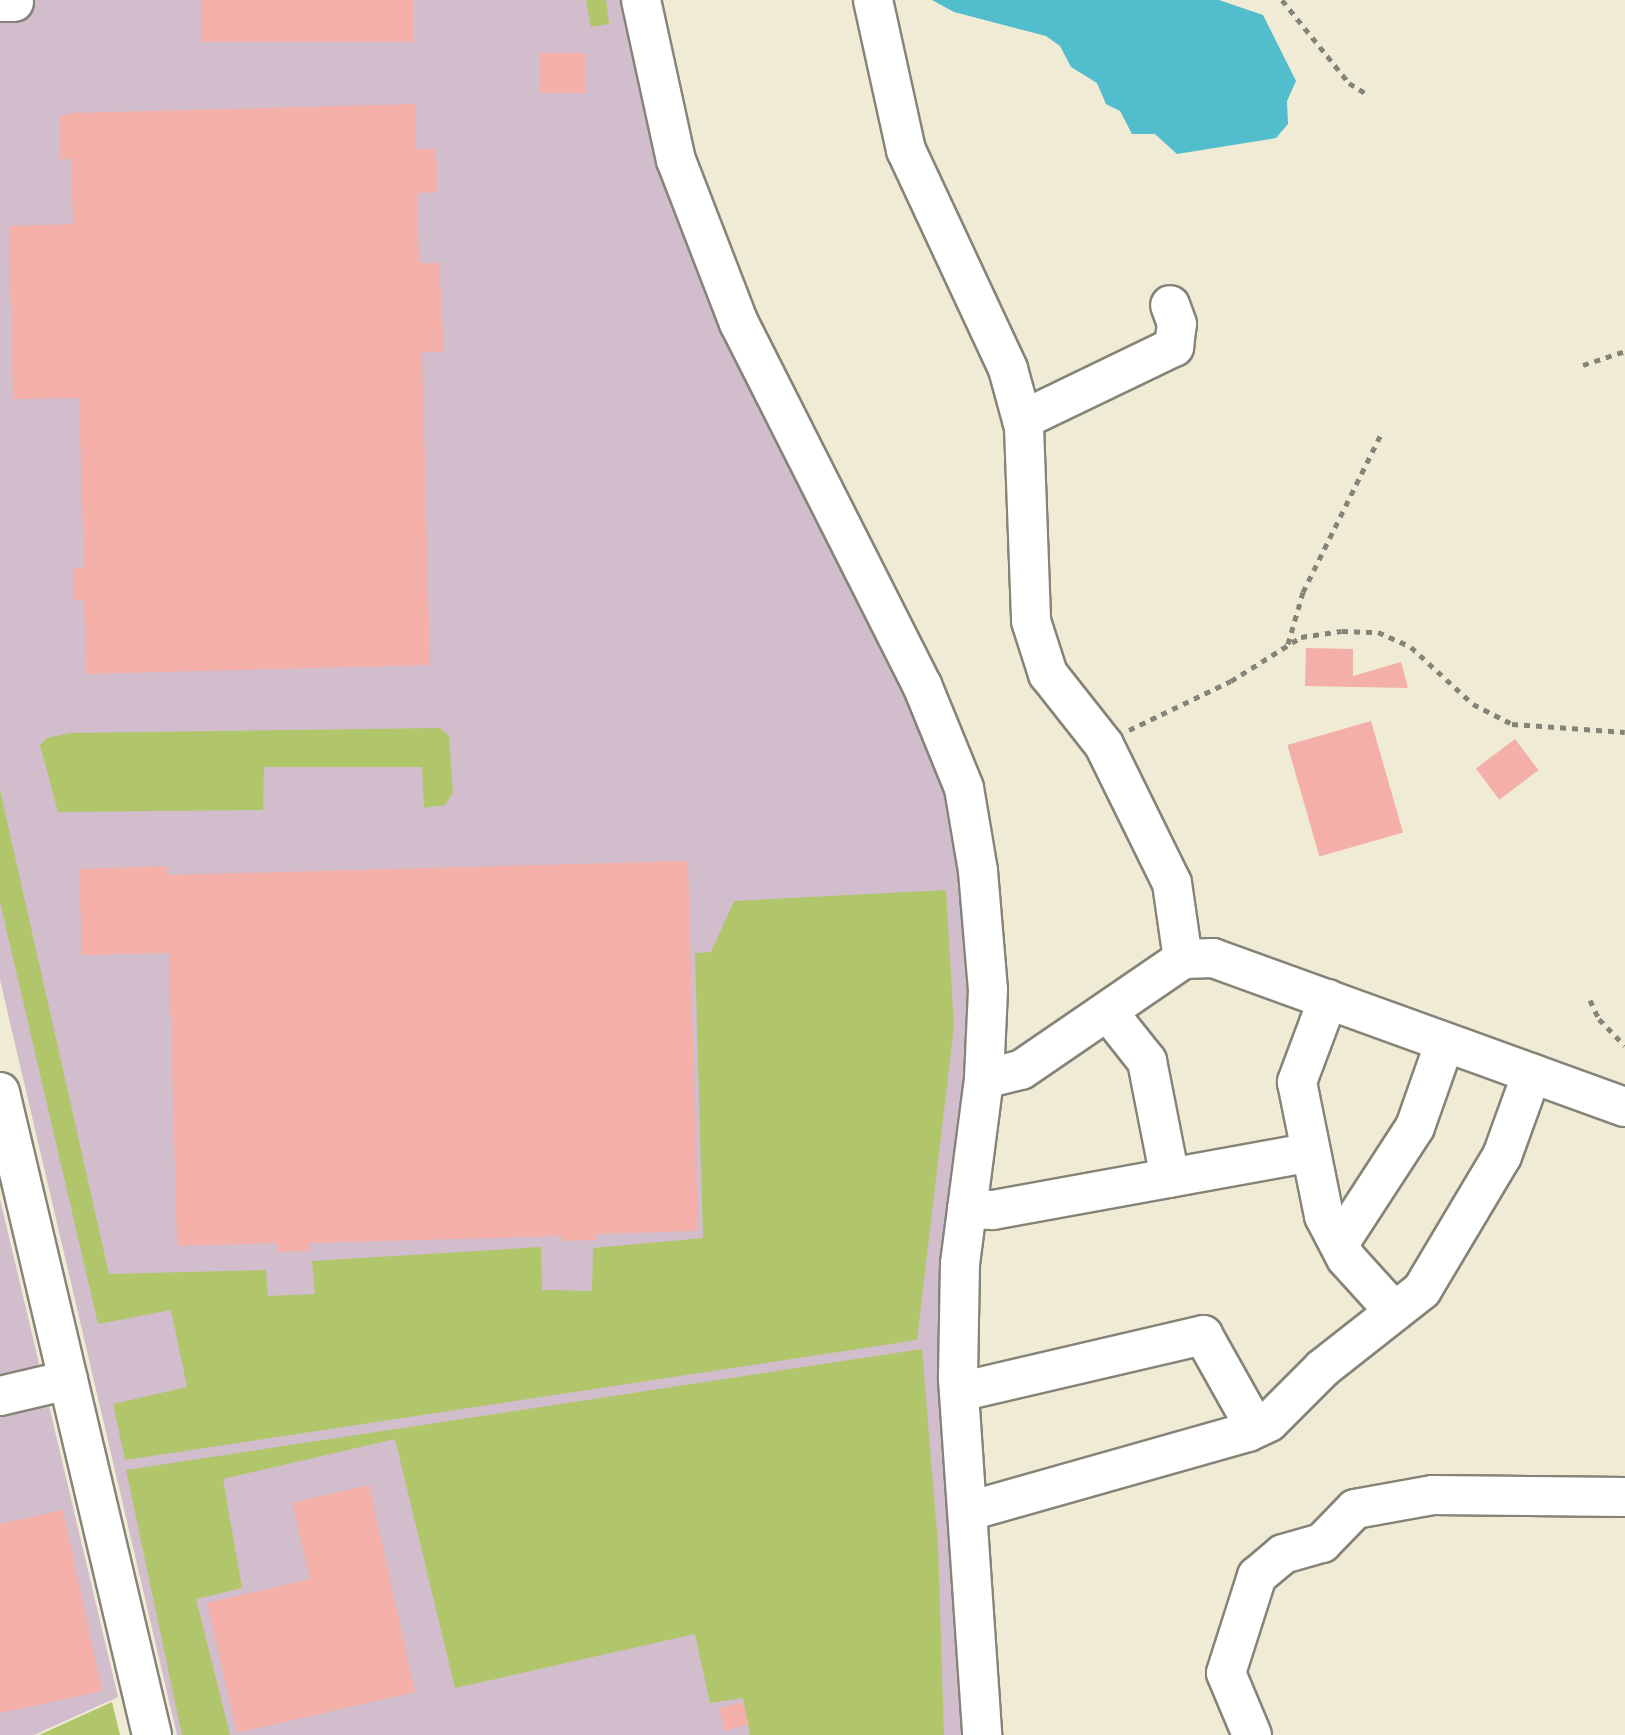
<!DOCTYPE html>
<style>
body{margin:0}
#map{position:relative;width:1625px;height:1735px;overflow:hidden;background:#f0ebd4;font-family:Delius,sans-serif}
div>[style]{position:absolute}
.industrial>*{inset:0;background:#d1bdcc}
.green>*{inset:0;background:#b1c66a}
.water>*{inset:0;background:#52bdcd}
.building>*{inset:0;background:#f4afa8;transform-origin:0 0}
.path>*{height:5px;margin-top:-2.5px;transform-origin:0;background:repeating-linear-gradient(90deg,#868478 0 6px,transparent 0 12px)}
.roads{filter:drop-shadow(2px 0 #868478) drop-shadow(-2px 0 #868478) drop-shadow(0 2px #868478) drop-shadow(0 -2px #868478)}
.minor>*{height:38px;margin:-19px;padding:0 19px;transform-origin:19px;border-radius:19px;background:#fff}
span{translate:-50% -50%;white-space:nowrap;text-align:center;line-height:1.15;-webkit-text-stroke:6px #fdfcf7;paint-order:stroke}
</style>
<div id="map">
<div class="industrial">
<div style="clip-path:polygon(0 0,626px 0,659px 157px,690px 252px,726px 335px,899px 674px,934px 758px,959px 852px,970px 924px,968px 1735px,177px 1735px,0 980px)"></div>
<div style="clip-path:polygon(0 1199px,118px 1697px,34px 1735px,0 1735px)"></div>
</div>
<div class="green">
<div style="clip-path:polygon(586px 0,606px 0,609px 24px,591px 27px)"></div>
<div style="clip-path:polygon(440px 728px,449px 736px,453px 793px,445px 805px,424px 808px,422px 767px,264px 767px,263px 810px,58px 812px,40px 745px,47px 738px,70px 733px)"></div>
<div style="clip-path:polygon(0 790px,109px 1274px,266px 1270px,268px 1296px,315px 1294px,312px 1261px,541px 1247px,542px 1290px,592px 1291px,593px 1248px,703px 1238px,695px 953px,711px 952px,734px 901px,946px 890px,954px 1026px,917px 1340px,125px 1460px,113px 1404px,187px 1387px,171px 1310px,98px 1324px,0 902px)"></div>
<div style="clip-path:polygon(922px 1349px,938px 1545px,944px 1735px,750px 1735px,743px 1698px,710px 1703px,695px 1634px,455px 1688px,395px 1439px,223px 1479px,242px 1588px,196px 1599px,230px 1735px,182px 1735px,126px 1470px)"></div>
<div style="clip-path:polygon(112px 1702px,120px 1735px,39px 1735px)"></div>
</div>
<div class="water">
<div style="clip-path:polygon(932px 0,1219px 0,1263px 15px,1296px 81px,1287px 101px,1288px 124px,1276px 138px,1177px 154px,1155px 134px,1132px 134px,1120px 111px,1106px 104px,1097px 83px,1071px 67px,1060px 46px,1046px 36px,954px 12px)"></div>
</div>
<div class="building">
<div style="left:201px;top:0;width:212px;height:42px"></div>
<div style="left:539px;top:53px;width:46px;height:40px"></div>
<div style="clip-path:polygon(415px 104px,416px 149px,436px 149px,437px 192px,417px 193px,419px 263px,439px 263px,444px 352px,422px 352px,430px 665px,86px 674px,84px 600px,73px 600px,73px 568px,84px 568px,79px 398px,13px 399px,9px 226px,73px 224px,71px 159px,60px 159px,59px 117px,71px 113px)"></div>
<div style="clip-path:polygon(1306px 648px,1353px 649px,1353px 676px,1401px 662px,1408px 688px,1305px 686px)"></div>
<div style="left:1371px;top:721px;width:116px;height:87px;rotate:74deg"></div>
<div style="left:1515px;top:739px;width:39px;height:49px;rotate:53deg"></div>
<div style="clip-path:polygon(688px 861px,698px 1231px,595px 1234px,596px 1240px,561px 1241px,561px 1236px,309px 1243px,309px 1251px,278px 1252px,278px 1243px,177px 1246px,169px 953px,82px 955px,79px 869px,167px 866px,167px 875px)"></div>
<div style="clip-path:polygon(369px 1485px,415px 1692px,237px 1733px,207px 1603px,310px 1579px,292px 1503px)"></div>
<div style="clip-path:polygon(63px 1510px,102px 1691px,0 1713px,0 1524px)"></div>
<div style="left:743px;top:1702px;width:23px;height:25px;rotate:75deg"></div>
</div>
<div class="path">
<div style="left:1282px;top:0;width:107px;rotate:51.1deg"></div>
<div style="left:1349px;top:83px;width:22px;rotate:32deg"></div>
<div style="left:1583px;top:365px;width:44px;rotate:-18.4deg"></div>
<div style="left:1288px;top:644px;width:54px;rotate:-73.9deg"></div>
<div style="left:1303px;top:592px;width:176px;rotate:-63.7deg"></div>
<div style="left:1129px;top:730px;width:113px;rotate:-25.7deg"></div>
<div style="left:1231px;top:681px;width:83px;rotate:-32.2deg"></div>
<div style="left:1301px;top:637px;width:41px;rotate:-8.3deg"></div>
<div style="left:1342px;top:631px;width:36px;rotate:2deg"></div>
<div style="left:1378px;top:632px;width:36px;rotate:24deg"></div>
<div style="left:1411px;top:647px;width:84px;rotate:42.6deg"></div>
<div style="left:1473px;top:704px;width:44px;rotate:27.1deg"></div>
<div style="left:1512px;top:724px;width:113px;rotate:4deg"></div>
<div style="left:1590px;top:1000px;width:21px;rotate:65deg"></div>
<div style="left:1599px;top:1019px;width:37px;rotate:46deg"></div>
</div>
<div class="roads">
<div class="minor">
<div style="left:641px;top:0;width:164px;rotate:77.7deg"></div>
<div style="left:676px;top:160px;width:175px;rotate:68.9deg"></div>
<div style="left:739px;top:323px;width:406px;rotate:63.2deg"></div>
<div style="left:922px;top:685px;width:111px;rotate:67.8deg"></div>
<div style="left:964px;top:788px;width:84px;rotate:80.4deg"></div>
<div style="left:978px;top:871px;width:119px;rotate:85.2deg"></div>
<div style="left:988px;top:990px;width:89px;rotate:92.6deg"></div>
<div style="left:984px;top:1079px;width:186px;rotate:97.4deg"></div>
<div style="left:960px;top:1263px;width:116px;rotate:91deg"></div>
<div style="left:958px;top:1379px;width:357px;rotate:86.1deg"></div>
<div style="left:873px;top:0;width:154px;rotate:77.6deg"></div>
<div style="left:906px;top:150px;width:242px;rotate:65deg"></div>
<div style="left:1008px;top:369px;width:60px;rotate:74.6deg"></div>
<div style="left:1024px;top:427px;width:194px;rotate:87.9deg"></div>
<div style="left:1031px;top:621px;width:56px;rotate:72.2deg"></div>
<div style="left:1048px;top:674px;width:90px;rotate:51.7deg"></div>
<div style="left:1104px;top:745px;width:154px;rotate:63.8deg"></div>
<div style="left:1172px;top:883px;width:77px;rotate:81.8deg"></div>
<div style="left:0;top:2px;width:14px"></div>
<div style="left:1022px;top:420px;width:169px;rotate:-25.7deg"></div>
<div style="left:1174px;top:347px;width:23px;rotate:-83deg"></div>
<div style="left:1177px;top:324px;width:20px;rotate:-110deg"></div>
<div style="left:1328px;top:999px;width:89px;rotate:110.5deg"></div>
<div style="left:1297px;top:1082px;width:137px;rotate:78.6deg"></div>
<div style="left:1324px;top:1216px;width:47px;rotate:62.4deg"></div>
<div style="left:1346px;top:1258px;width:72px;rotate:47.8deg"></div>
<div style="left:1108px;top:1012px;width:63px;rotate:51.5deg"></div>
<div style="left:1147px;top:1061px;width:119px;rotate:78.9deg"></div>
<div style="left:984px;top:1079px;width:38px;rotate:-14deg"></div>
<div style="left:1021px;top:1070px;width:196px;rotate:-34.4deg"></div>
<div style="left:1183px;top:959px;width:30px;rotate:-2deg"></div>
<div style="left:1213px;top:958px;width:438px;rotate:19.9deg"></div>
<div style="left:0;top:1092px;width:661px;rotate:76.7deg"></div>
<div style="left:967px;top:1209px;width:26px;rotate:2deg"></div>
<div style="left:993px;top:1210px;width:323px;rotate:-10.3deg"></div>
<div style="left:1339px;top:1244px;width:140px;rotate:-57deg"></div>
<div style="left:1415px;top:1127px;width:90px;rotate:-70.6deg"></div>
<div style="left:959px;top:1392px;width:251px;rotate:-13.1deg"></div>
<div style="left:1203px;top:1335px;width:94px;rotate:60.7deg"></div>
<div style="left:0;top:1396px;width:70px;rotate:-13.2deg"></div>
<div style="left:969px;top:1511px;width:290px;rotate:-15.8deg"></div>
<div style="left:1248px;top:1432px;width:23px;rotate:-25deg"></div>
<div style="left:1269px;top:1422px;width:76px;rotate:-45deg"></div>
<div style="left:1323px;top:1368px;width:126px;rotate:-38.2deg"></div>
<div style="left:1422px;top:1290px;width:156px;rotate:-59.2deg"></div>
<div style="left:1502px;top:1156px;width:88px;rotate:-70.1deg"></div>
<div style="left:1252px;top:1735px;width:67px;rotate:-112.8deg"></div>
<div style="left:1226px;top:1673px;width:102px;rotate:-72.3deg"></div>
<div style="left:1257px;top:1576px;width:34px;rotate:-40deg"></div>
<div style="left:1283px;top:1554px;width:41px;rotate:-15.8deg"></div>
<div style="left:1322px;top:1543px;width:47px;rotate:-45.9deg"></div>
<div style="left:1355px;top:1509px;width:79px;rotate:-10.2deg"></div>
<div style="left:1433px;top:1495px;width:192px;rotate:0.6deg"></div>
</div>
</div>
</div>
